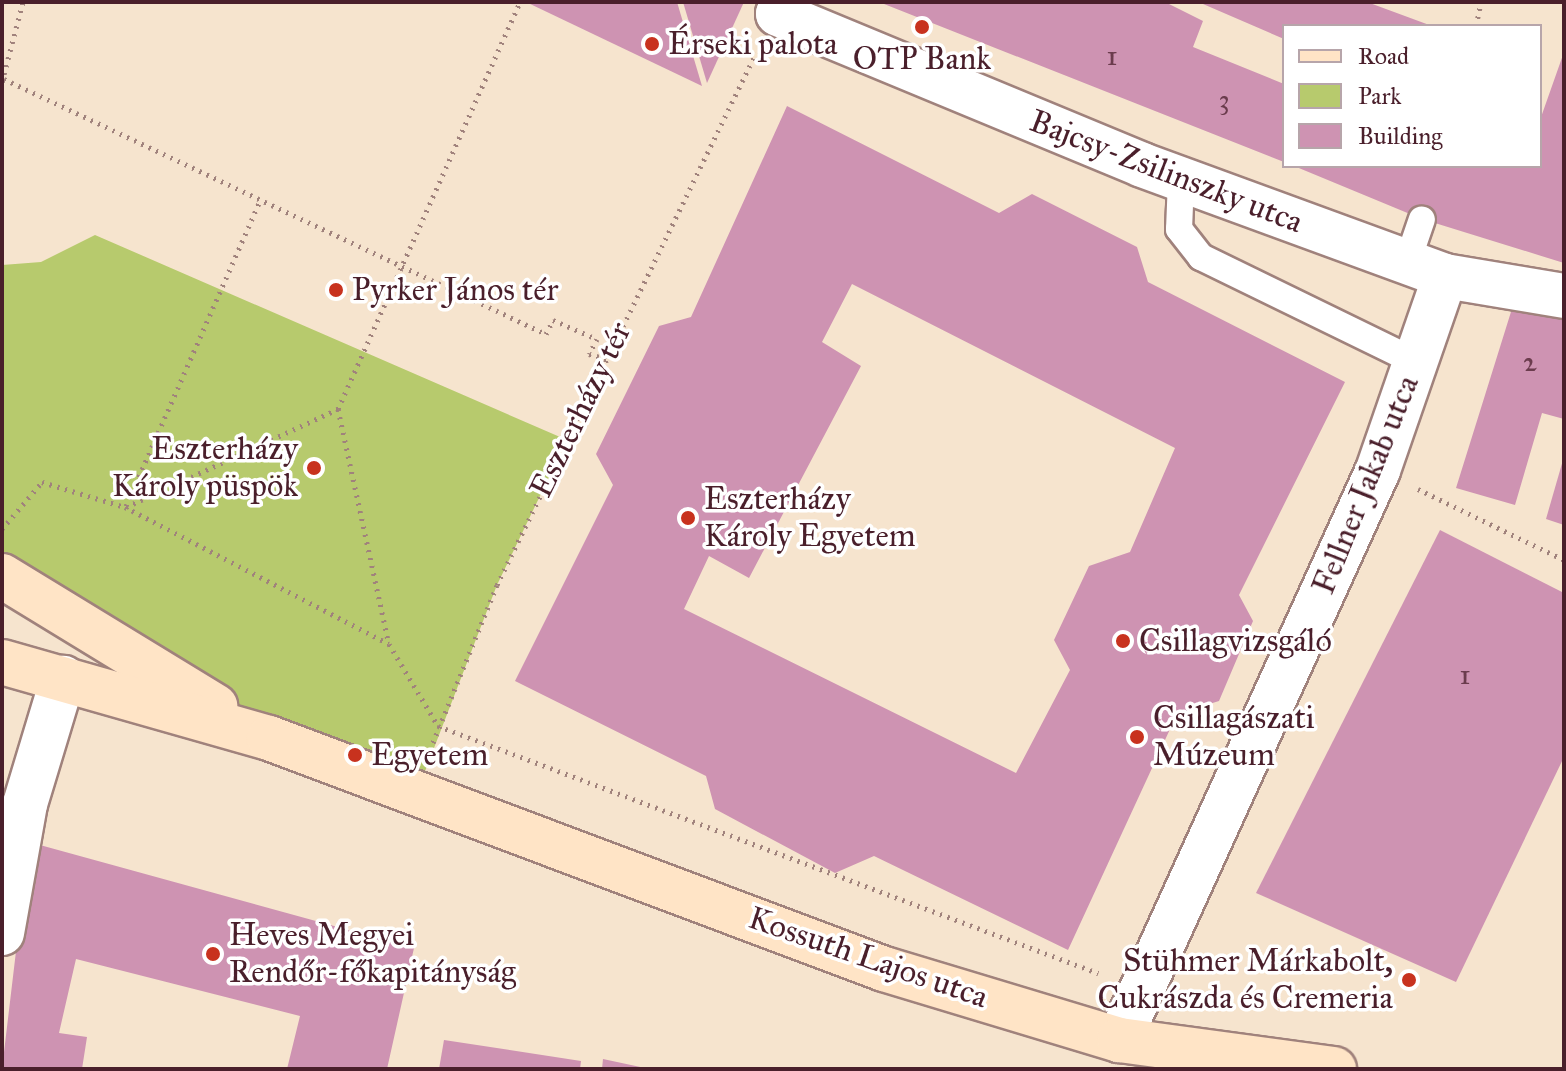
<!DOCTYPE html>
<meta charset="utf-8">
<style>
body{margin:0}
#map{position:relative;width:1566px;height:1071px;overflow:hidden;background:#f6e4ce;font-family:"IM FELL Great Primer",serif}
div>[style]{position:absolute}
.green>*{inset:0;background:#b7ca6d}
.building>*{inset:0;background:#ce93b2}
.path>*{height:5px;margin-top:-2.5px;transform-origin:0;background:repeating-linear-gradient(90deg,#a0827c 0 2px,transparent 0 8px)}
.roads{filter:drop-shadow(2px 0 #a0827c) drop-shadow(-2px 0 #a0827c) drop-shadow(0 2px #a0827c) drop-shadow(0 -2px #a0827c)}
.lane>*{height:26px;margin:-13px;padding:0 13px;transform-origin:13px;border-radius:13px;background:#fff}
.street>*{height:44px;margin:-22px;padding:0 22px;transform-origin:22px;border-radius:22px;background:#fff}
.secondary>*{height:44px;margin:-22px;padding:0 22px;transform-origin:22px;border-radius:22px;background:#ffe4c6}
.dots>*{width:22px;height:22px;translate:-50% -50%;box-sizing:border-box;border:4px solid #fff;border-radius:50%}
span{translate:-50% -50%;white-space:nowrap;text-align:center;line-height:1.15;-webkit-text-stroke:7px #fff;paint-order:stroke}
.number-label{font-size:28px;color:#6b3c4d}
.number-label span{-webkit-text-stroke-width:0}
.poi-label{font-size:32px;color:#4a1f2b}
.left{translate:0 -50%;text-align:left}
.right{translate:-100% -50%;text-align:right}
.street-label{font-size:32px;color:#4a1f2b}
.frame{position:absolute;inset:0;border:4px solid #4a1f2b;pointer-events:none}
.legend{position:absolute;left:1282px;top:24px;width:260px;height:144px;box-sizing:border-box;background:#fff;border:2px solid #b7a5aa;margin:0;padding:10px 14px;list-style:none;font-size:24px;color:#4a1f2b}
.legend li{display:flex;align-items:center;gap:16px;height:40px}
.legend b{width:40px;border:2px solid #b7a5aa}
</style>
<div id="map">
<div class="green">
<div style="clip-path:polygon(95px 235px,567px 440px,497px 585px,417px 792px,269px 738px,2px 576px,2px 265px,41px 262px)"></div>
</div>
<div class="building">
<div style="clip-path:polygon(526px 2px,677px 2px,702px 86px)"></div>
<div style="clip-path:polygon(683px 2px,744px 2px,707px 83px)"></div>
<div style="clip-path:polygon(879px 2px,1165px 2px,1203px 21px,1193px 47px,1284px 84px,1284px 162px)"></div>
<div style="clip-path:polygon(1367px 2px,1432px 26px,1284px 26px,1284px 39px,1203px 4px)"></div>
<div style="clip-path:polygon(1564px 52px,1564px 263px,1422px 219px,1294px 166px,1540px 166px,1540px 120px)"></div>
<div style="clip-path:polygon(evenodd,787px 106px,999px 213px,1032px 194px,1137px 247px,1148px 282px,1345px 382px,1239px 595px,1253px 621px,1219px 701px,1177px 714px,1068px 950px,874px 856px,835px 873px,715px 809px,706px 776px,515px 681px,613px 485px,596px 454px,659px 326px,691px 317px,787px 106px,852px 284px,1175px 448px,1130px 552px,1089px 566px,1054px 640px,1070px 670px,1016px 773px,684px 609px,709px 556px,749px 578px,861px 366px,822px 342px,852px 284px)"></div>
<div style="clip-path:polygon(1515px 299px,1564px 311px,1564px 419px,1542px 413px,1515px 505px,1456px 488px)"></div>
<div style="clip-path:polygon(1563px 460px,1564px 460px,1564px 525px,1546px 519px)"></div>
<div style="clip-path:polygon(1440px 530px,1564px 593px,1564px 757px,1456px 982px,1256px 893px)"></div>
<div style="clip-path:polygon(29px 842px,414px 948px,387px 1069px,287px 1069px,300px 1016px,76px 959px,59px 1033px,87px 1037px,82px 1069px,2px 1069px)"></div>
<div style="clip-path:polygon(444px 1040px,581px 1061px,580px 1069px,439px 1069px)"></div>
<div style="clip-path:polygon(603px 1059px,645px 1068px,645px 1069px,602px 1069px)"></div>
</div>
<div class="path">
<div style="left:1476px;top:26px;width:25px;rotate:-78deg"></div>
<div style="left:4px;top:79px;width:599px;rotate:25.2deg"></div>
<div style="left:546px;top:334px;width:16px;rotate:-63deg"></div>
<div style="left:553px;top:320px;width:48px;rotate:23.4deg"></div>
<div style="left:597px;top:339px;width:17px;rotate:118deg"></div>
<div style="left:589px;top:354px;width:18px;rotate:16deg"></div>
<div style="left:2px;top:82px;width:83px;rotate:-75.3deg"></div>
<div style="left:338px;top:409px;width:240px;rotate:77.8deg"></div>
<div style="left:1418px;top:489px;width:162px;rotate:25.9deg"></div>
<div style="left:126px;top:506px;width:335px;rotate:-66.3deg"></div>
<div style="left:126px;top:507px;width:234px;rotate:-24.8deg"></div>
<div style="left:338px;top:409px;width:446px;rotate:-65.9deg"></div>
<div style="left:2px;top:529px;width:62px;rotate:-49.6deg"></div>
<div style="left:42px;top:482px;width:87px;rotate:16.8deg"></div>
<div style="left:125px;top:507px;width:297px;rotate:27.4deg"></div>
<div style="left:389px;top:644px;width:96px;rotate:59.1deg"></div>
<div style="left:438px;top:726px;width:705px;rotate:20.52deg"></div>
<div style="left:430px;top:750px;width:178px;rotate:-67.9deg"></div>
<div style="left:497px;top:585px;width:592px;rotate:-64.04deg"></div>
</div>
<div class="roads">
<div class="lane">
<div style="left:1181px;top:180px;width:49px;rotate:92.3deg"></div>
<div style="left:1179px;top:229px;width:36px;rotate:52deg"></div>
<div style="left:1201px;top:257px;width:239px;rotate:26deg"></div>
<div style="left:1407px;top:263px;width:46px;rotate:-71.2deg"></div>
</div>
<div class="street">
<div style="left:784px;top:2px;width:13px;rotate:117deg"></div>
<div style="left:778px;top:14px;width:394px;rotate:22.5deg"></div>
<div style="left:1142px;top:165px;width:323px;rotate:20.1deg"></div>
<div style="left:1445px;top:276px;width:121px;rotate:9.5deg"></div>
<div style="left:2px;top:933px;width:131px;rotate:-79.9deg"></div>
<div style="left:25px;top:804px;width:132px;rotate:-73.2deg"></div>
<div style="left:1119px;top:1040px;width:626px;rotate:-65.56deg"></div>
<div style="left:1378px;top:470px;width:205px;rotate:-70.9deg"></div>
</div>
<div class="secondary">
<div style="left:2px;top:576px;width:250px;rotate:31.4deg"></div>
<div style="left:2px;top:662px;width:278px;rotate:15.9deg"></div>
<div style="left:269px;top:738px;width:657px;rotate:20.59deg"></div>
<div style="left:884px;top:969px;width:245px;rotate:16.8deg"></div>
<div style="left:1119px;top:1040px;width:217px;rotate:7.7deg"></div>
</div>
</div>
<div class="dots">
<div style="left:922px;top:27px;background:#c8321e"></div>
<div style="left:652px;top:44px;background:#c8321e"></div>
<div style="left:336px;top:290px;background:#c8321e"></div>
<div style="left:314px;top:468px;background:#c8321e"></div>
<div style="left:688px;top:518px;background:#c8321e"></div>
<div style="left:1123px;top:641px;background:#c8321e"></div>
<div style="left:1137px;top:737px;background:#c8321e"></div>
<div style="left:355px;top:755px;background:#c8321e"></div>
<div style="left:213px;top:954px;background:#c8321e"></div>
<div style="left:1409px;top:980px;background:#c8321e"></div>
</div>
<div class="number-label">
<span style="left:1112px;top:56px">1</span>
<span style="left:1224px;top:100px">3</span>
<span style="left:1530px;top:362px">2</span>
<span style="left:1465px;top:675px">1</span>
</div>
<div class="poi-label">
<span class="left" style="left:668px;top:44px">Érseki palota</span>
<span style="left:922px;top:59px">OTP Bank</span>
<span class="left" style="left:352px;top:290px">Pyrker János tér</span>
<span class="right" style="left:298px;top:468px">Eszterházy<br>Károly püspök</span>
<span class="left" style="left:704px;top:518px">Eszterházy<br>Károly Egyetem</span>
<span class="left" style="left:1139px;top:641px">Csillagvizsgáló</span>
<span class="left" style="left:1153px;top:737px">Csillagászati<br>Múzeum</span>
<span class="left" style="left:371px;top:755px">Egyetem</span>
<span class="left" style="left:229px;top:954px">Heves Megyei<br>Rendőr-főkapitányság</span>
<span class="right" style="left:1393px;top:980px">Stühmer Márkabolt,<br>Cukrászda és Cremeria</span>
</div>
<div class="street-label">
<span style="left:1166px;top:172px;rotate:21deg">Bajcsy-Zsilinszky utca</span>
<span style="left:581px;top:410px;rotate:-64deg">Eszterházy tér</span>
<span style="left:1366px;top:485px;rotate:-68deg">Fellner Jakab utca</span>
<span style="left:868px;top:958px;rotate:19deg">Kossuth Lajos utca</span>
</div>
<div class="frame"></div>
<ul class="legend">
<li><b style="height:10px;background:#ffe4c6"></b>Road</li>
<li><b style="height:22px;background:#b7ca6d"></b>Park</li>
<li><b style="height:22px;background:#ce93b2"></b>Building</li>
</ul>
</div>
